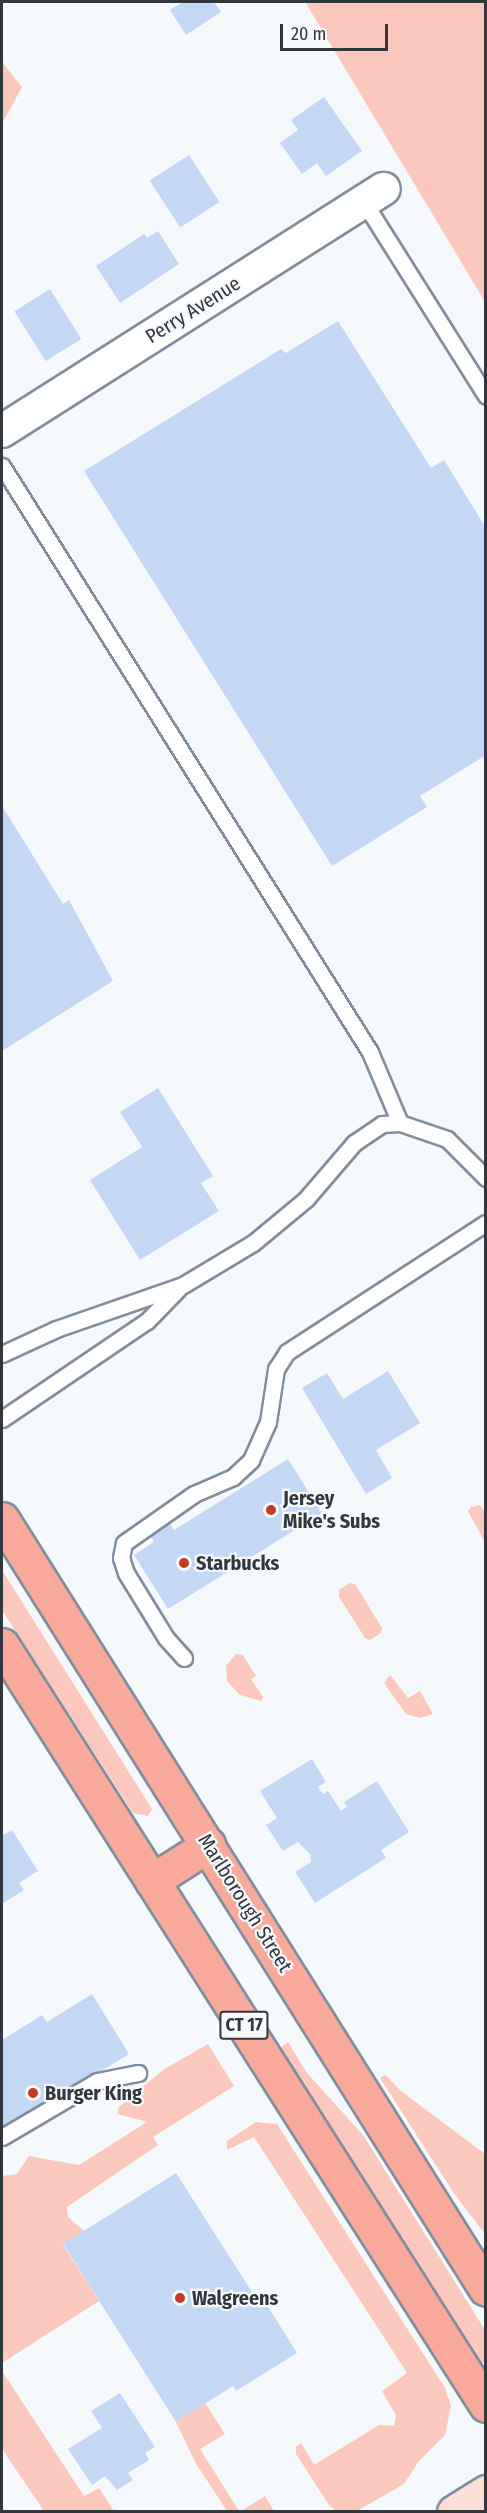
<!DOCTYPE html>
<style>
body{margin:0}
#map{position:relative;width:487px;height:2513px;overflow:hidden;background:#f6f9fc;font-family:"Fira Sans Condensed",sans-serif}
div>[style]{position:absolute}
.green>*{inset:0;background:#fcc7bc}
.building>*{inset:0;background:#c4d8f6;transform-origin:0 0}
.roads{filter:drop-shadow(2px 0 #828d9e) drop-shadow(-2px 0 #828d9e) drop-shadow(0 2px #828d9e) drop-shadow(0 -2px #828d9e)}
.service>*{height:15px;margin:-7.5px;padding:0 7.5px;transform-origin:7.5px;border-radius:7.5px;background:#fff}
.minor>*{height:32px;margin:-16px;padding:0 16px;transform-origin:16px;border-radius:16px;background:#fff}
.secondary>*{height:33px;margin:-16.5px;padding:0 16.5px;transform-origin:16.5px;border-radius:16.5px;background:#fddfd9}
.trunk>*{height:33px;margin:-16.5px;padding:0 16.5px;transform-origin:16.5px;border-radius:16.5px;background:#faaa9a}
.dots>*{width:16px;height:16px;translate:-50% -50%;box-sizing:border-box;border:3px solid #f6f9fc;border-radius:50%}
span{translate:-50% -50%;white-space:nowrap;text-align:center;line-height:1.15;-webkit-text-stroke:4.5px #f6f9fc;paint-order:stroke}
.shield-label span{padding:2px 4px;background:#f6f9fc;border:2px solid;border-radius:4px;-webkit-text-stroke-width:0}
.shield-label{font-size:18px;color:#32373e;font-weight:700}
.street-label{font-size:20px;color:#32373e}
.poi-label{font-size:20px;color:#32373e;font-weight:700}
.left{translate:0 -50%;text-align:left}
.frame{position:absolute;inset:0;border:3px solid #32373e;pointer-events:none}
.scale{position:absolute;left:280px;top:24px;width:108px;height:27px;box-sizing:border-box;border:3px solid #32373e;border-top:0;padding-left:8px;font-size:18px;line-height:21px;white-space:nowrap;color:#32373e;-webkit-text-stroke:4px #f6f9fc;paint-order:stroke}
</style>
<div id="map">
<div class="green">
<div style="clip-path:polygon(305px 2px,485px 2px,485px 302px,424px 200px)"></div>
<div style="clip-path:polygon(2px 62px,22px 87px,2px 124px)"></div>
<div style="clip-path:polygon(480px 1505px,485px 1513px,485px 1542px,468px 1511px,471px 1507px)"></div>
<div style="clip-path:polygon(2px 1570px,152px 1809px,148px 1816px,133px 1813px,2px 1610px)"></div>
<div style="clip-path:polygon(350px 1583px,355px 1584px,382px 1628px,381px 1633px,370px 1640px,365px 1638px,339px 1597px,339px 1590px)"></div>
<div style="clip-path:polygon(236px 1654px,243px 1655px,256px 1676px,251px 1679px,263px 1697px,261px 1701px,240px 1695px,227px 1681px,226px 1666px)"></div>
<div style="clip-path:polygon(390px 1675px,408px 1698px,420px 1691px,433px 1714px,420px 1718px,406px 1714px,384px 1683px)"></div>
<div style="clip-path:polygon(288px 2042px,307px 2073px,363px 2135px,485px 2330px,485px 2362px,478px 2364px,433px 2296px,280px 2048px)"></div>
<div style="clip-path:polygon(208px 2044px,234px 2086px,153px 2137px,158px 2145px,67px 2207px,68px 2217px,84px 2231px,63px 2245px,99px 2301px,2px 2363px,2px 2176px,17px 2174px,29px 2156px,79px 2165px,147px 2122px,118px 2114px,118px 2108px,163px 2070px)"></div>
<div style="clip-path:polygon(385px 2075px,401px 2091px,485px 2154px,485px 2234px,455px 2195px,380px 2078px)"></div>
<div style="clip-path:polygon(256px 2122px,277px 2124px,445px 2388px,451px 2406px,445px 2435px,419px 2461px,404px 2484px,357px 2511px,336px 2511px,329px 2505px,296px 2454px,296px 2447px,301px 2443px,314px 2465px,379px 2425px,394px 2426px,396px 2415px,382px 2391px,407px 2373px,254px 2137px,227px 2150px,227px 2141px)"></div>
<div style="clip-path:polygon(2px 2371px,84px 2496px,99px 2488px,114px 2511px,44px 2511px,2px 2449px)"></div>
<div style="clip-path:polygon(205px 2403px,225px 2434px,200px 2449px,239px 2511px,227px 2511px,195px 2462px,176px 2422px)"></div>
<div style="clip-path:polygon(265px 2496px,274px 2511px,241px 2511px)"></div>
</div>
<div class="building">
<div style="clip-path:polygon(183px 2px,214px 2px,221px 12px,186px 35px,170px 10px)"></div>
<div style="clip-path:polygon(324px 97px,362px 151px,326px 176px,317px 163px,302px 174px,280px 143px,298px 130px,291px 120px)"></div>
<div style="left:189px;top:155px;width:56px;height:47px;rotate:57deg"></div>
<div style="clip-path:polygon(158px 231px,179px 264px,120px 303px,96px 266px,144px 234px,147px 238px)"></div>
<div style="left:50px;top:289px;width:59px;height:42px;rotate:58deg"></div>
<div style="clip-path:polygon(338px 321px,431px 468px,444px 460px,486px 528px,486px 755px,420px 796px,427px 807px,332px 866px,84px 471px,281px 349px,286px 353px)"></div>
<div style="clip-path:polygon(2px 806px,63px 904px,69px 900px,113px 981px,2px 1051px)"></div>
<div style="clip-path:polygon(158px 1088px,213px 1176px,201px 1183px,219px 1211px,140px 1260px,90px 1180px,142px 1147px,120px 1112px)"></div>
<div style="clip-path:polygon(388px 1371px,420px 1423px,376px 1450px,392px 1478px,366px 1494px,302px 1388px,327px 1373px,343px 1399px)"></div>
<div style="clip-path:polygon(288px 1459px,322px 1513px,168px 1609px,134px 1555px,154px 1542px,148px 1532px,167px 1520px,174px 1530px)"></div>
<div style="clip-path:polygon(312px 1759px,326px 1782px,318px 1787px,323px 1794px,328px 1791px,341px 1811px,347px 1807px,344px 1802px,377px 1781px,409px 1832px,381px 1850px,386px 1858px,315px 1903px,295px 1872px,311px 1862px,310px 1854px,298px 1842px,283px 1851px,266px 1825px,277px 1818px,260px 1791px)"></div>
<div style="clip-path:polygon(12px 1830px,38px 1871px,19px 1883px,24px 1890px,2px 1904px,2px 1836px)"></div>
<div style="clip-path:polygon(92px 1994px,129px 2054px,2px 2132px,2px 2040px,42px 2015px,47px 2022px)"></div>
<div style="clip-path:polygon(176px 2173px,254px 2295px,259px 2292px,297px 2353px,236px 2391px,233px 2386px,176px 2422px,63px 2244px)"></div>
<div style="clip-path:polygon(120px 2393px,155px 2447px,145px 2453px,149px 2460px,128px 2473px,133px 2480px,117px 2490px,105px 2476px,92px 2485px,68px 2449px,102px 2428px,91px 2411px)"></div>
</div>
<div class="roads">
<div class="service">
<div style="left:364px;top:202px;width:229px;rotate:57.8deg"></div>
<div style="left:2px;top:466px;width:692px;rotate:57.87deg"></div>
<div style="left:370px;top:1052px;width:77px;rotate:67.1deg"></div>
<div style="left:2px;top:1354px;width:60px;rotate:-24.8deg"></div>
<div style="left:56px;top:1329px;width:134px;rotate:-19.1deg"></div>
<div style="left:183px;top:1285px;width:82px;rotate:-31deg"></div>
<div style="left:253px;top:1243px;width:69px;rotate:-39.7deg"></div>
<div style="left:306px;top:1199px;width:74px;rotate:-49.4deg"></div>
<div style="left:354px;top:1143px;width:34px;rotate:-34deg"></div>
<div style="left:382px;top:1124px;width:18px;rotate:-3deg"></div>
<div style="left:400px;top:1123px;width:50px;rotate:18.8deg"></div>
<div style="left:447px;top:1139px;width:55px;rotate:45deg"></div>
<div style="left:2px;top:1419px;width:175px;rotate:-34.1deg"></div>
<div style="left:147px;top:1321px;width:45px;rotate:-45.9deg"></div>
<div style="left:184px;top:1658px;width:27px;rotate:-132deg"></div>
<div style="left:166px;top:1638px;width:76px;rotate:-121.6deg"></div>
<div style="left:126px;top:1573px;width:16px;rotate:-108deg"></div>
<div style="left:121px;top:1558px;width:15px;rotate:-79deg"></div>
<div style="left:124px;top:1543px;width:85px;rotate:-35deg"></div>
<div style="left:194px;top:1494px;width:43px;rotate:-23.6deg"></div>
<div style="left:233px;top:1477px;width:25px;rotate:-43deg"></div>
<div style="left:251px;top:1460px;width:42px;rotate:-65.9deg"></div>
<div style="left:268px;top:1422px;width:54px;rotate:-81.4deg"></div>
<div style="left:276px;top:1369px;width:20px;rotate:-57deg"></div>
<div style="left:287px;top:1352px;width:237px;rotate:-33deg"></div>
<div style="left:2px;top:2137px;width:110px;rotate:-30.5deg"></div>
<div style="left:97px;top:2081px;width:42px;rotate:-11deg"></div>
</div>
<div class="minor">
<div style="left:2px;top:431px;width:452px;rotate:-32.4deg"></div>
</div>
<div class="secondary">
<div style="left:454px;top:2512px;width:38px;rotate:-32deg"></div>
</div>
<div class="trunk">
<div style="left:2px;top:1519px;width:909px;rotate:57.85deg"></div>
<div style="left:2px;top:1645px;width:901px;rotate:57.51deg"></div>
<div style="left:152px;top:1881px;width:67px;rotate:-32.7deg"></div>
</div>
</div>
<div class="dots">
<div style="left:271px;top:1510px;background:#c53a23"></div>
<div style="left:184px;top:1563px;background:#c53a23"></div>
<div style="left:33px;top:2093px;background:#c53a23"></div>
<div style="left:180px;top:2298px;background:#c53a23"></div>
</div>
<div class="shield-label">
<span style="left:244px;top:2025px">CT 17</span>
</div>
<div class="street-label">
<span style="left:193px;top:310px;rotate:-32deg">Perry Avenue</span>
<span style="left:245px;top:1903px;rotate:58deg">Marlborough Street</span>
</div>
<div class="poi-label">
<span class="left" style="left:283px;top:1510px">Jersey<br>Mike's Subs</span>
<span class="left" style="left:196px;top:1563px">Starbucks</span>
<span class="left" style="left:45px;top:2093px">Burger King</span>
<span class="left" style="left:192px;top:2298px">Walgreens</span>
</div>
<div class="frame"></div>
<div class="scale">20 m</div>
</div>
